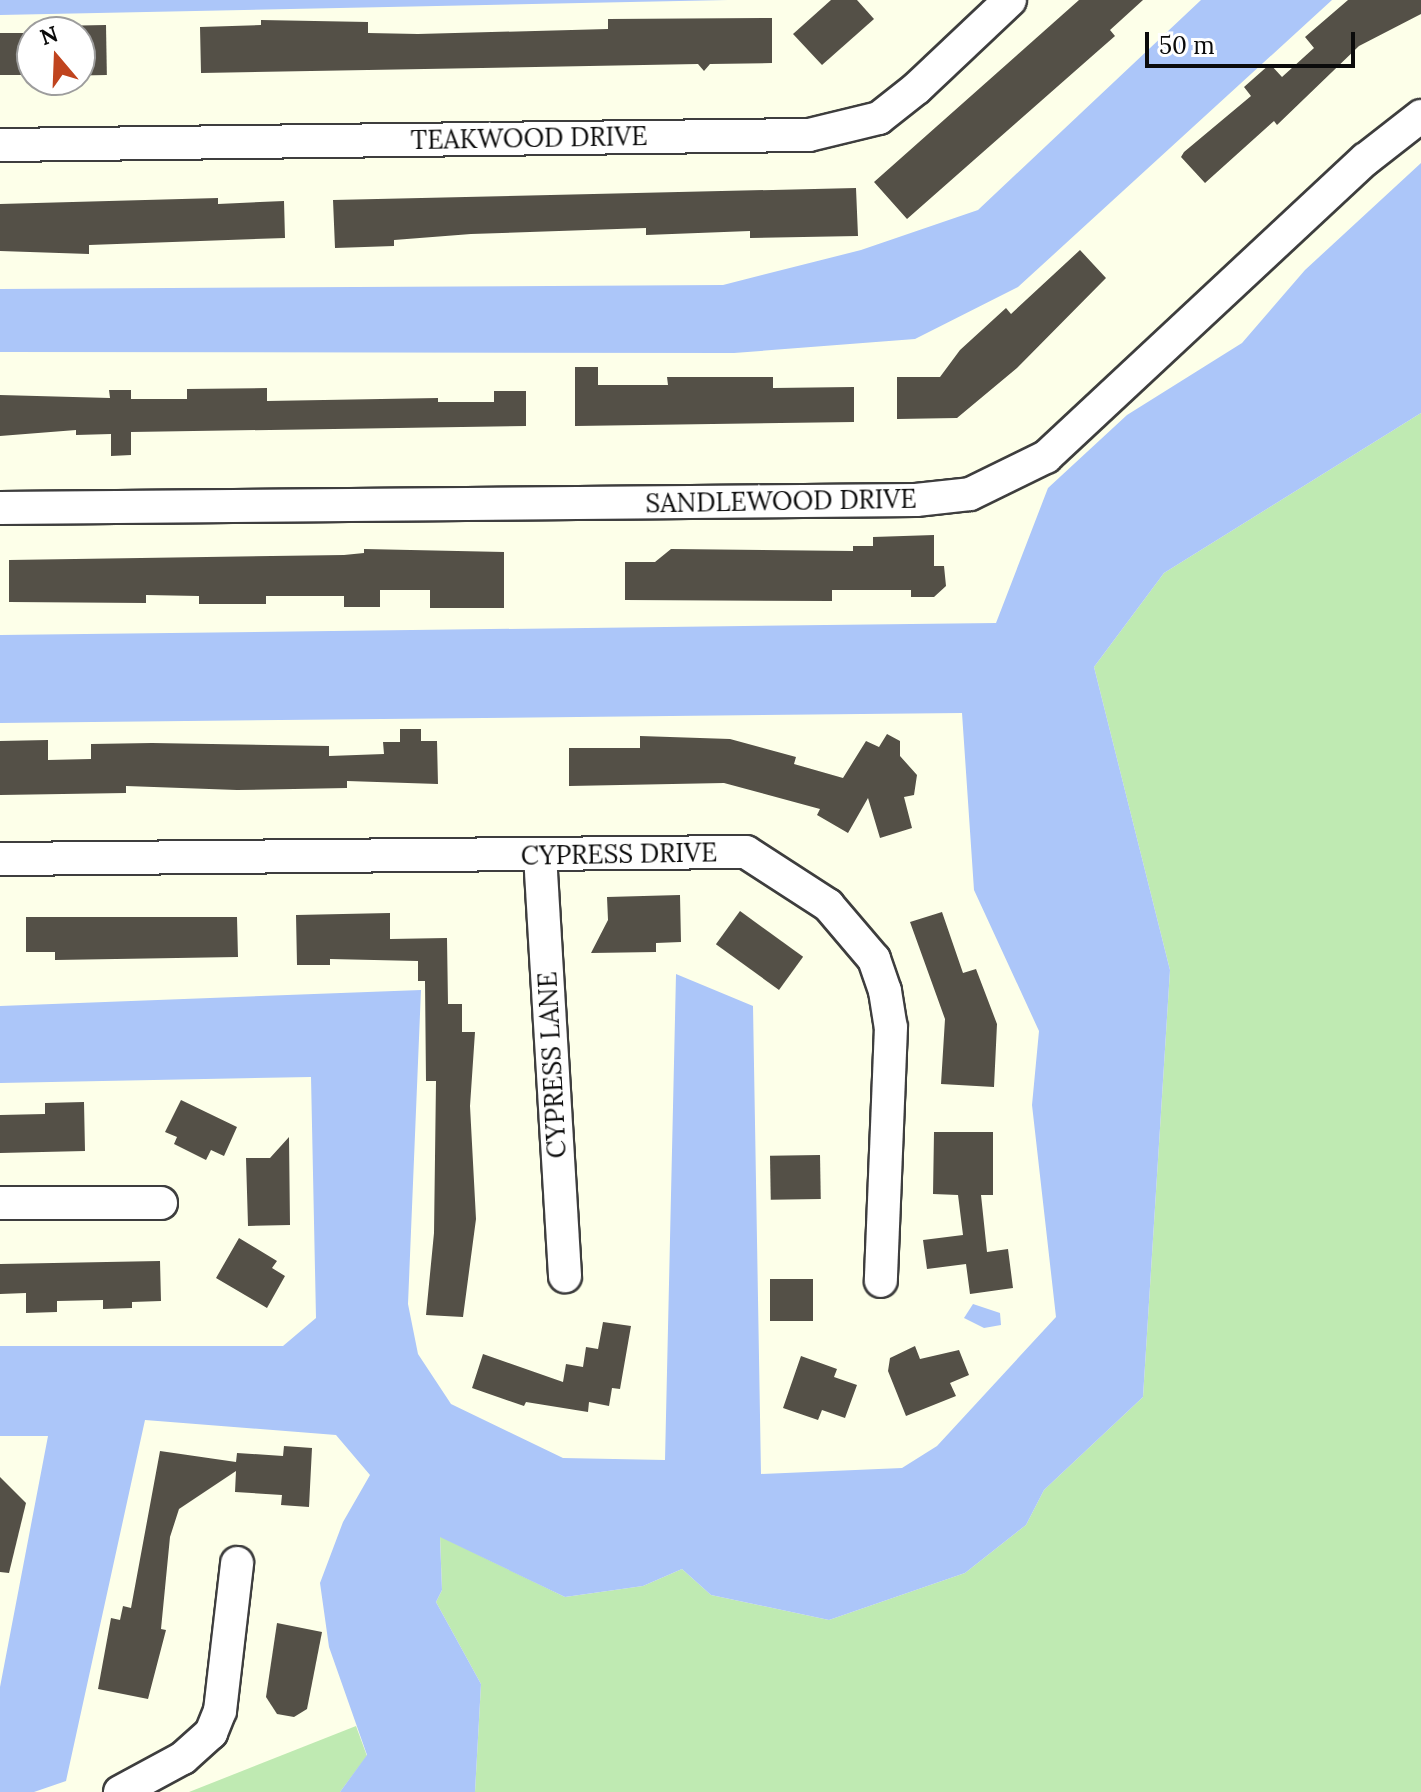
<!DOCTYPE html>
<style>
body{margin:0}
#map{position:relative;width:1421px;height:1792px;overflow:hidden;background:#fdffe9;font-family:Lora,serif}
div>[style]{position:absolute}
.green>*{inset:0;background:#bfeab2}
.water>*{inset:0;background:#acc6f9}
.building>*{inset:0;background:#545047;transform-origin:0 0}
.roads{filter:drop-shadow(2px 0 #3e3e3e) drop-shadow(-2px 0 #3e3e3e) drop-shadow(0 2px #3e3e3e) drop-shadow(0 -2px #3e3e3e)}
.street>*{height:32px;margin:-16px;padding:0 16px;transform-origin:16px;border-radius:16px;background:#fff}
span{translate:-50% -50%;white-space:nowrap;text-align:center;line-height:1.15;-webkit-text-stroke:8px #fff;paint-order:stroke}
.street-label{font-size:26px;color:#0b0b0b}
.north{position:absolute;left:16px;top:16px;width:80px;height:80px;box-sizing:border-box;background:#fff;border:2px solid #9d9d9d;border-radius:50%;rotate:341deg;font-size:22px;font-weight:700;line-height:32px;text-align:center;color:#0b0b0b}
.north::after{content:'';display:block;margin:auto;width:28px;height:36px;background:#c0441e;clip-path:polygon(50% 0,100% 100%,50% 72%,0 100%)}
.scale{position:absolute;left:1145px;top:32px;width:210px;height:36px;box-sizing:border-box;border:4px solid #0b0b0b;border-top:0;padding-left:10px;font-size:24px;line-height:28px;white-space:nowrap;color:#0b0b0b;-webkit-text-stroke:6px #fff;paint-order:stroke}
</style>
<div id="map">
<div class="green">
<div style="clip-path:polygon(1421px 413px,1421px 1792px,475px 1792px,481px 1684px,436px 1602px,442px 1590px,440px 1536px,565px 1597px,643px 1586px,682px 1569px,711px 1595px,829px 1620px,965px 1573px,1026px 1525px,1044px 1490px,1143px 1397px,1170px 970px,1094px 667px,1164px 573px)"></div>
<div style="clip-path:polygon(356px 1726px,367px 1756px,340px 1792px,189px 1792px)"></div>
</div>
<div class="water">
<div style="clip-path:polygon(0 0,728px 0,0 15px)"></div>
<div style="clip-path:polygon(1201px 0,1332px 0,1018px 287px,915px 339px,734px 353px,0 352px,0 289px,723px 285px,861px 250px,978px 210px)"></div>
<div style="clip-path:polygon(1421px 163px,1421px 413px,1164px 573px,1094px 667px,1170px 970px,1143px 1397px,1044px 1490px,1026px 1525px,965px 1573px,829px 1620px,711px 1595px,682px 1569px,643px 1586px,565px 1597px,440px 1537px,442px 1590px,436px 1602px,481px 1684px,475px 1792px,340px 1792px,367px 1755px,329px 1647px,320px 1583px,343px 1522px,370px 1475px,336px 1435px,145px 1420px,66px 1781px,34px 1792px,0 1792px,0 1687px,48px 1436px,0 1436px,0 1346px,283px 1346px,316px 1318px,311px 1077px,0 1083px,0 1006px,421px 990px,408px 1304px,418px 1354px,451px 1404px,563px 1458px,665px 1460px,676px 974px,753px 1006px,761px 1474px,902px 1468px,937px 1446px,1056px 1317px,1032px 1105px,1039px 1031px,974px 890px,962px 713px,0 723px,0 635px,996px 623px,1048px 488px,1127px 415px,1242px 343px,1305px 270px)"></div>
<div style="clip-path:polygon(973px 1304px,1000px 1313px,1001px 1325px,984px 1328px,964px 1318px)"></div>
</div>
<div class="building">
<div style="clip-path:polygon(831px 0,857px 0,874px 19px,822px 65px,793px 34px)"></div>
<div style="clip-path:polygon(1079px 0,1143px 0,1110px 30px,1115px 36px,1099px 50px,907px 219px,874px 182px)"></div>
<div style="clip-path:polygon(1348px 0,1421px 0,1421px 14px,1359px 46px,1277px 125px,1274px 121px,1205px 183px,1181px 157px,1184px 152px,1251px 96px,1244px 87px,1270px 64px,1282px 77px,1314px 48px,1305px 37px)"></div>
<div style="clip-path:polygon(772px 18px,772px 63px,710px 64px,704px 71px,698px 64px,201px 73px,200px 27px,261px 25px,261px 20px,368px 22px,368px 33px,418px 34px,608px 29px,608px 19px)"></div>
<div style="left:106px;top:25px;width:50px;height:26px;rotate:89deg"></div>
<div style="left:0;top:33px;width:24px;height:42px"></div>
<div style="clip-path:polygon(856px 188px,858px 236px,750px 238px,750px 231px,646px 235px,646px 228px,471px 234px,394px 240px,394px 246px,335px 248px,333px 200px)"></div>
<div style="clip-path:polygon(218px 198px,218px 204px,284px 201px,285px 238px,89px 245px,89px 254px,0 251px,0 204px)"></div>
<div style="clip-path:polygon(1080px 250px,1106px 278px,1017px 368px,957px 418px,897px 419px,897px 377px,940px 377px,960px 350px,1006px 308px,1011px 314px)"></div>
<div style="clip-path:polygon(575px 367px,598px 367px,598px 385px,668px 385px,667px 377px,773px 377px,773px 388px,854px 387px,854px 422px,575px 426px)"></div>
<div style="clip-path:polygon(267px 388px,267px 401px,438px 398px,438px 402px,494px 402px,494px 391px,526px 391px,526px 426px,131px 432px,131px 455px,111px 456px,111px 434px,76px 435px,76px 430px,0 436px,0 395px,110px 398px,109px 390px,131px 390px,131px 399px,187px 399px,187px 389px)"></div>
<div style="clip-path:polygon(934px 535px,934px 566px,944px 566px,946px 586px,934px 597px,911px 597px,911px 590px,832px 590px,832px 601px,625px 600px,625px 562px,655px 562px,671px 549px,853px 551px,853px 546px,873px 546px,873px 537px)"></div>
<div style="clip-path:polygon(364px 549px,504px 552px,504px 608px,430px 608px,430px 590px,380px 590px,380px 607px,344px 607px,344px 596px,266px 596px,266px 604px,199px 604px,199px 596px,146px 595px,146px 603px,9px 602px,9px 560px,344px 555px,364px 553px)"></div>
<div style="clip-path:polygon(400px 729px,421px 729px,421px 741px,437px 741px,438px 784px,347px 781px,347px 788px,237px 790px,126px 786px,126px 793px,0 795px,0 741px,48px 740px,48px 760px,91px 759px,91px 744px,152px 743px,329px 746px,329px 756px,384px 754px,383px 742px,400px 742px)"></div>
<div style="clip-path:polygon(887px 734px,900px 741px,900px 756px,917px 775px,914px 795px,904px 797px,912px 828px,880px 838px,868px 798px,848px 833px,817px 815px,820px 809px,724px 783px,569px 786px,569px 748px,640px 748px,640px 736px,730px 739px,796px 757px,794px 764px,843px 778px,866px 741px,879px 747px)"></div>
<div style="clip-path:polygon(680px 895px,681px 942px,656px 943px,656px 952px,591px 953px,608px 920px,607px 897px)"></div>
<div style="left:740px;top:911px;width:78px;height:41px;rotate:36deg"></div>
<div style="clip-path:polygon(942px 912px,963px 973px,976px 969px,997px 1024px,994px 1087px,941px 1084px,945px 1019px,910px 922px)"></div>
<div style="clip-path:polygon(390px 913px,390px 939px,447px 938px,448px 1004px,462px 1004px,462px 1032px,475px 1032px,470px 1106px,476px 1219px,463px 1317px,426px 1315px,434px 1233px,436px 1081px,426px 1081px,425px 981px,418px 981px,418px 961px,330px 959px,330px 965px,297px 965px,296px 915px)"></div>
<div style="clip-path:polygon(26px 917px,237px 917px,238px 957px,55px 960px,55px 952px,26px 952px)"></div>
<div style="clip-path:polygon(181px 1100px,237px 1127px,224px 1156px,211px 1150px,206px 1160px,174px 1144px,177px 1137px,165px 1132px)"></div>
<div style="clip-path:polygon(84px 1102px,85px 1151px,0 1153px,0 1115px,45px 1114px,45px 1103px)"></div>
<div style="clip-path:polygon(934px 1132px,993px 1132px,993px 1195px,981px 1195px,987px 1252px,1008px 1249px,1013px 1288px,970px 1294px,966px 1264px,927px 1269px,923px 1240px,963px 1235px,958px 1195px,933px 1194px)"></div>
<div style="clip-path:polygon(289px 1137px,290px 1225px,248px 1226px,246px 1158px,270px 1158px)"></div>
<div style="left:820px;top:1155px;width:44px;height:50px;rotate:89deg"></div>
<div style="clip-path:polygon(239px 1238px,277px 1261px,272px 1268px,285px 1276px,267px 1308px,216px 1278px)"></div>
<div style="clip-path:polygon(160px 1261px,161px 1301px,132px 1302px,132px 1308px,103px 1309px,103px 1300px,57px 1301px,57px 1312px,26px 1313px,26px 1293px,0 1294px,0 1264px)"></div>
<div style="left:813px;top:1279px;width:42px;height:43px;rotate:90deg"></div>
<div style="clip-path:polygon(603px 1322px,631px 1326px,620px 1389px,612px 1388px,609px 1406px,589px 1402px,588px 1412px,526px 1402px,524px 1406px,472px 1388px,483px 1354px,563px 1382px,566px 1364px,583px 1367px,586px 1347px,598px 1349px)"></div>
<div style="clip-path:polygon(915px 1346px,920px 1359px,959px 1350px,969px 1375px,950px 1383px,956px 1396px,906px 1416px,888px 1371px,890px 1358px)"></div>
<div style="clip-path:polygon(801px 1356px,837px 1369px,834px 1377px,857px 1385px,845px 1418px,822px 1410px,818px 1420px,783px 1408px)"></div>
<div style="clip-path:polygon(284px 1446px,312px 1448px,309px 1507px,281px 1505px,282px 1495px,235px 1492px,236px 1471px,179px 1509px,170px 1537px,161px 1629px,166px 1630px,148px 1699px,98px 1689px,111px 1618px,120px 1620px,123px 1606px,131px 1608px,160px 1451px,236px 1462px,237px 1453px,283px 1456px)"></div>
<div style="clip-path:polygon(0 1477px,26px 1503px,9px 1573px,0 1572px)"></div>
<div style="clip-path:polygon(277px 1623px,322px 1632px,307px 1709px,294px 1717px,277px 1714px,266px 1697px)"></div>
</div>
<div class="roads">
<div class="street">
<div style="left:0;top:145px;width:809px;rotate:-0.71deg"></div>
<div style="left:809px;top:135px;width:72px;rotate:-13.7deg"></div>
<div style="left:879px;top:118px;width:48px;rotate:-38.3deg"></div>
<div style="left:917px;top:88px;width:128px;rotate:-43.4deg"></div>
<div style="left:0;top:508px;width:916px;rotate:-0.5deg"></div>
<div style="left:916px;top:500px;width:54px;rotate:-6.3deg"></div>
<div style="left:970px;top:494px;width:85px;rotate:-26deg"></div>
<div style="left:1046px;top:457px;width:437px;rotate:-43deg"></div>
<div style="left:1366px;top:159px;width:70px;rotate:-38deg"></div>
<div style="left:540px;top:855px;width:422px;rotate:86.6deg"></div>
<div style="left:0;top:859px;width:746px;rotate:-0.54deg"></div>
<div style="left:746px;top:852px;width:98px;rotate:32.9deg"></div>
<div style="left:828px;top:905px;width:71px;rotate:49.6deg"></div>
<div style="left:874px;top:959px;width:34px;rotate:71deg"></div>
<div style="left:885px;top:991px;width:36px;rotate:81deg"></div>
<div style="left:891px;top:1027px;width:254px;rotate:92.3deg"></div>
<div style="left:0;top:1203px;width:161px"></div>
<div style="left:120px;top:1792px;width:72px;rotate:-28.4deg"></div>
<div style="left:183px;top:1758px;width:38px;rotate:-42deg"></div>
<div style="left:211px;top:1733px;width:24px;rotate:-68deg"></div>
<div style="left:220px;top:1711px;width:149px;rotate:-83.4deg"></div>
</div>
</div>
<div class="street-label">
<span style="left:529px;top:138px;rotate:-1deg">TEAKWOOD DRIVE</span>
<span style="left:781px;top:501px;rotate:-1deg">SANDLEWOOD DRIVE</span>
<span style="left:619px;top:854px;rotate:-1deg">CYPRESS DRIVE</span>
<span style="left:552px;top:1065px;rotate:-93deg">CYPRESS LANE</span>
</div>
<div class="north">N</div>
<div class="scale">50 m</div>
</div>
